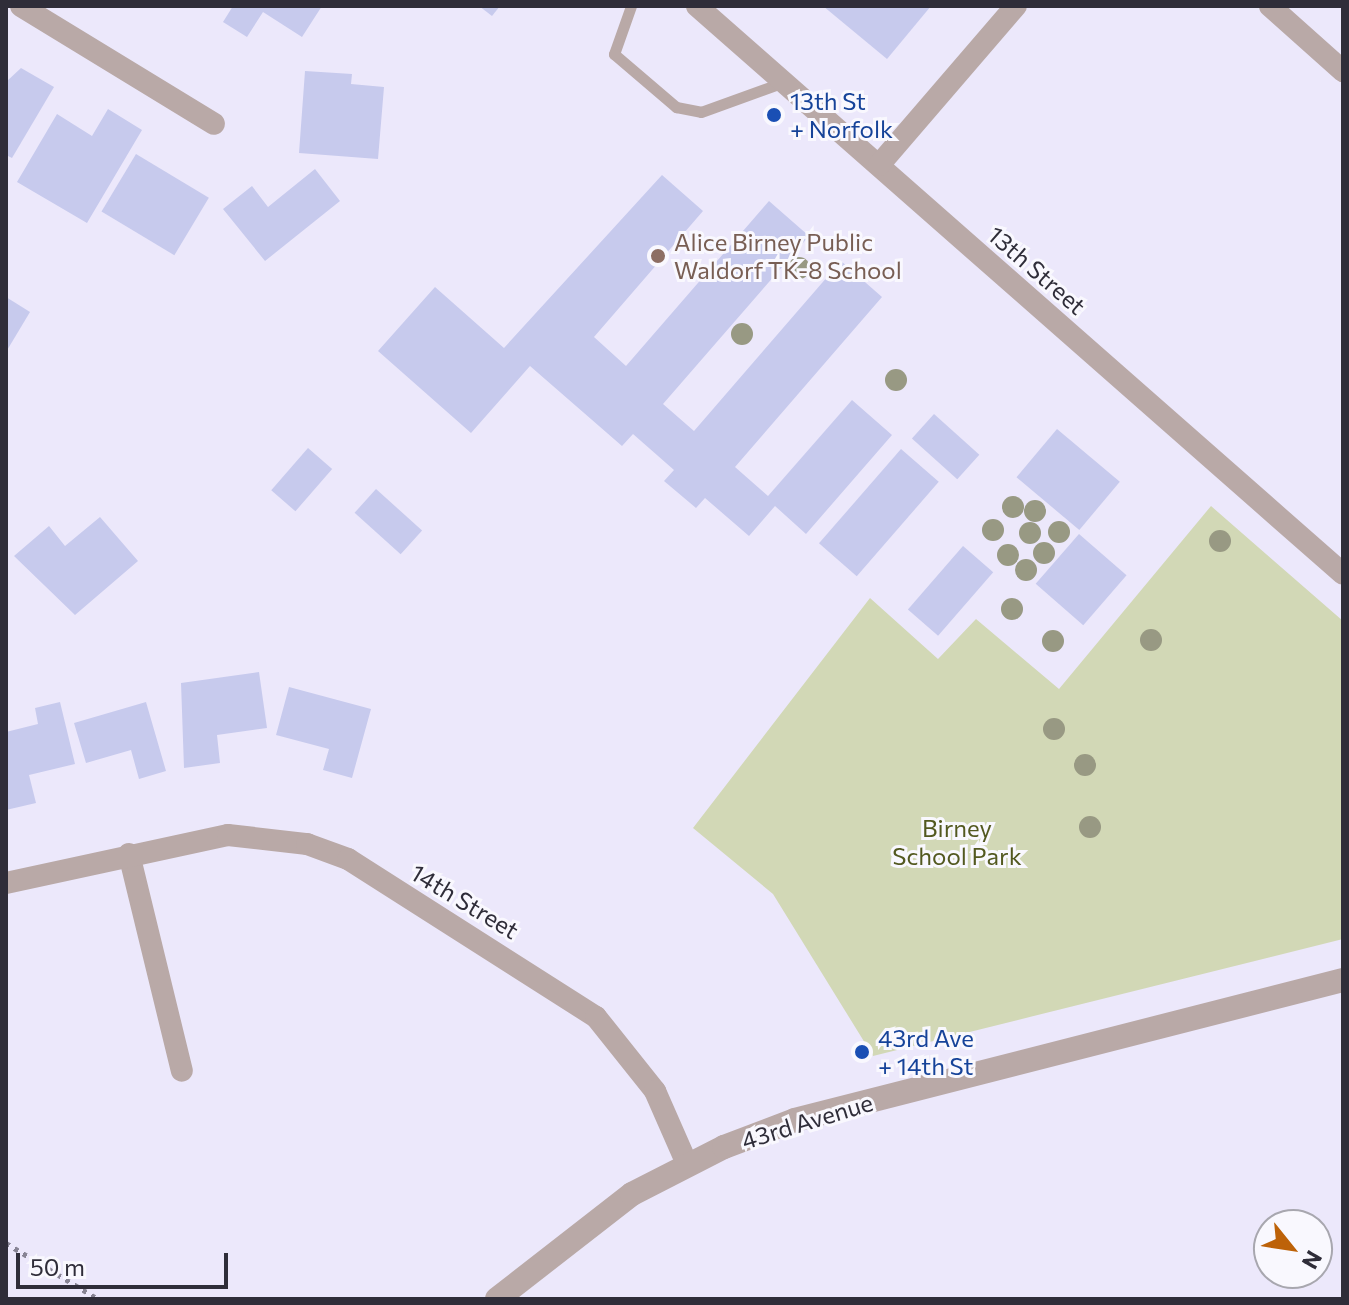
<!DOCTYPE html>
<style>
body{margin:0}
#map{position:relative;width:1349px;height:1305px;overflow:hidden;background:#ece8fb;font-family:Commissioner,sans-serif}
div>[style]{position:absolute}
.green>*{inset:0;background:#d2d8b6}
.building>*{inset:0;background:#c7caed;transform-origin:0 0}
.path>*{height:5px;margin-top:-2.5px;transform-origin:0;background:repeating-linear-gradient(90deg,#878494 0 4px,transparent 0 10px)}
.service>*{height:11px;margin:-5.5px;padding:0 5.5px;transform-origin:5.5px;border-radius:5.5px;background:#b9a9a7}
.minor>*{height:22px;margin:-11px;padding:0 11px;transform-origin:11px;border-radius:11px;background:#b9a9a7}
.tertiary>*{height:24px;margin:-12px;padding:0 12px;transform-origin:12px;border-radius:12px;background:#b9a9a7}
.trees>*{width:22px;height:22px;margin:-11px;border-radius:50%;background:#989983}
.dots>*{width:22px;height:22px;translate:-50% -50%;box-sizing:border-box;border:4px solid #f9f8fe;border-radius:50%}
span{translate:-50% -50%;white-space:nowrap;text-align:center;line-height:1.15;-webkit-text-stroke:6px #f9f8fe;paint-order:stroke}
.transit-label{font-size:24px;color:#164399}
.left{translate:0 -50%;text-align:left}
.education-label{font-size:24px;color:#785e54}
.street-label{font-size:24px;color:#2f2d39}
.park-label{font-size:24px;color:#535920}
.frame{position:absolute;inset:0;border:8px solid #2f2d39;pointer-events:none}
.north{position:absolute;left:1253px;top:1209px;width:80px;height:80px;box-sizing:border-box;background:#f9f8fe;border:2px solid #a8a7af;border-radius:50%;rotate:120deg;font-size:22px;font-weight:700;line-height:32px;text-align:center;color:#2f2d39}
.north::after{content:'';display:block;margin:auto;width:28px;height:36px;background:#bd6209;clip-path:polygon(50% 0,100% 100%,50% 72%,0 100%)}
.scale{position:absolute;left:16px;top:1253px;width:212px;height:36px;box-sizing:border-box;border:4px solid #2f2d39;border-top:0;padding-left:10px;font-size:24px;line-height:28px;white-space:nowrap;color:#2f2d39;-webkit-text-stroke:6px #f9f8fe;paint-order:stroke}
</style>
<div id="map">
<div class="green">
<div style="clip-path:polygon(1211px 506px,1343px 621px,1343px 939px,873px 1056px,773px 894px,693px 828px,870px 598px,938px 659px,976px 619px,1059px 689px)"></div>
</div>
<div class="building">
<div style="clip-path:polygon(233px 6px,322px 6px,302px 37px,263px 12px,247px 37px,223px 22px)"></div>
<div style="clip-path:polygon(479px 6px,500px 6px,492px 16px)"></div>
<div style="clip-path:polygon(823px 6px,931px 6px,887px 59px)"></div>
<div style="clip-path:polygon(21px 68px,54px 87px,12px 158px,6px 155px,6px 82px)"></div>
<div style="clip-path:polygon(305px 71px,352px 74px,351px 84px,384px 87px,378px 159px,299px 153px)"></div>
<div style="clip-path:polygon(108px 109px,142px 130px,87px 223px,17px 182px,57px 114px,92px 136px)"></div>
<div style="left:136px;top:154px;width:85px;height:67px;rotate:31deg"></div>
<div style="clip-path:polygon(315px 169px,340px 201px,265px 261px,223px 209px,252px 186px,268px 207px)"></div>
<div style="clip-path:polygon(662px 175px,703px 211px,594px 337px,626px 366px,769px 201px,809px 236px,663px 404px,694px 431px,841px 261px,882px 297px,735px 467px,768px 496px,852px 400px,892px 435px,806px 534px,775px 506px,749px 536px,705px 498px,696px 508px,664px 481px,674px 470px,633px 434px,622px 446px,530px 366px,471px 433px,378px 351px,435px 287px,504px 348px)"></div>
<div style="clip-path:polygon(6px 297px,30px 312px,6px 352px)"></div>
<div style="left:934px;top:414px;width:61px;height:33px;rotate:42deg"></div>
<div style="left:1057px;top:429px;width:82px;height:63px;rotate:40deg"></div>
<div style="left:308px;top:448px;width:32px;height:56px;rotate:41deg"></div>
<div style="left:901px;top:449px;width:50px;height:125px;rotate:41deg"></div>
<div style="left:376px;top:489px;width:62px;height:32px;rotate:42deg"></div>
<div style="clip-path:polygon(100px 517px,138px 561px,75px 615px,14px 556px,49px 526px,65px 546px)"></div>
<div style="left:1079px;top:534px;width:63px;height:66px;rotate:41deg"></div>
<div style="left:963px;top:546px;width:40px;height:84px;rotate:41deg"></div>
<div style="clip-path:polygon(259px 672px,267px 728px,217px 735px,220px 763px,184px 768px,181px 683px)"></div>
<div style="clip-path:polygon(289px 687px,371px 709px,352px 778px,323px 770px,329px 749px,276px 735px)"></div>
<div style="clip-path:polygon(60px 702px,75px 764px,29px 775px,36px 803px,6px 810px,6px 732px,38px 724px,35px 708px)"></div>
<div style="clip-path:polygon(146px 702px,166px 771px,139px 779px,131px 750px,86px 763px,74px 723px)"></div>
</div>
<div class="path">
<div style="left:6px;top:1243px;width:108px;rotate:31.3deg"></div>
</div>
<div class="service">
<div style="left:631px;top:6px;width:51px;rotate:109.5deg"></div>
<div style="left:614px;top:54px;width:82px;rotate:40.5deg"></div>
<div style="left:676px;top:107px;width:25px;rotate:11deg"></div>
<div style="left:701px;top:112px;width:88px;rotate:-19.9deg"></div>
</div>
<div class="minor">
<div style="left:21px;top:6px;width:226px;rotate:31.4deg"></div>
<div style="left:697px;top:6px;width:860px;rotate:41.32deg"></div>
<div style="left:1270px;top:6px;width:98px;rotate:41.7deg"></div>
<div style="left:879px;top:165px;width:210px;rotate:-49.3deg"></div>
<div style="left:129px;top:854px;width:223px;rotate:76.3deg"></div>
<div style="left:6px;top:883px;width:227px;rotate:-12.2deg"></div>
<div style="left:228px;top:835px;width:80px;rotate:6.5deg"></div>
<div style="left:307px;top:844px;width:44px;rotate:20.1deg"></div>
<div style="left:348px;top:859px;width:294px;rotate:32.5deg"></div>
<div style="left:596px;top:1017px;width:95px;rotate:51.4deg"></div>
<div style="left:655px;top:1091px;width:80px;rotate:66.3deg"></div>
</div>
<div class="tertiary">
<div style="left:497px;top:1299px;width:171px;rotate:-37.9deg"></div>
<div style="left:632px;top:1194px;width:103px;rotate:-27.1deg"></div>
<div style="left:724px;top:1147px;width:76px;rotate:-20.8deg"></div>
<div style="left:795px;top:1120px;width:566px;rotate:-14.33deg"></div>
</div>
<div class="trees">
<div style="left:799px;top:268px"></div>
<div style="left:742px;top:334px"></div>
<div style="left:896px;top:380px"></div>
<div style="left:1013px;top:507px"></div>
<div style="left:1035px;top:511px"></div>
<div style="left:993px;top:530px"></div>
<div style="left:1059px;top:532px"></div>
<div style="left:1030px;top:533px"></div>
<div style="left:1220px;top:541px"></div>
<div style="left:1044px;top:553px"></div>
<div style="left:1008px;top:555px"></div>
<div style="left:1026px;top:570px"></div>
<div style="left:1012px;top:609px"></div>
<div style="left:1151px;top:640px"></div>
<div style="left:1053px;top:641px"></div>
<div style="left:1054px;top:729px"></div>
<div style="left:1085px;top:765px"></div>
<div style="left:1090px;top:827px"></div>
</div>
<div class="dots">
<div style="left:774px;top:115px;background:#1a4fb4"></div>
<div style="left:658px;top:256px;background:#8d6e63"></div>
<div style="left:862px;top:1052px;background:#1a4fb4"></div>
</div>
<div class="transit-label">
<span class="left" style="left:790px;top:115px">13th St<br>+ Norfolk</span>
<span class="left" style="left:878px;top:1052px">43rd Ave<br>+ 14th St</span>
</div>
<div class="education-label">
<span class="left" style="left:674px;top:256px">Alice Birney Public<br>Waldorf TK-8 School</span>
</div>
<div class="street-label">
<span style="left:1037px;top:270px;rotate:41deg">13th Street</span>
<span style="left:465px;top:901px;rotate:31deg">14th Street</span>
<span style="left:807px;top:1121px;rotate:-17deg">43rd Avenue</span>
</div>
<div class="park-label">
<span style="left:957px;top:842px">Birney<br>School Park</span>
</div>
<div class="frame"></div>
<div class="north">N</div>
<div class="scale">50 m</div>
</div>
